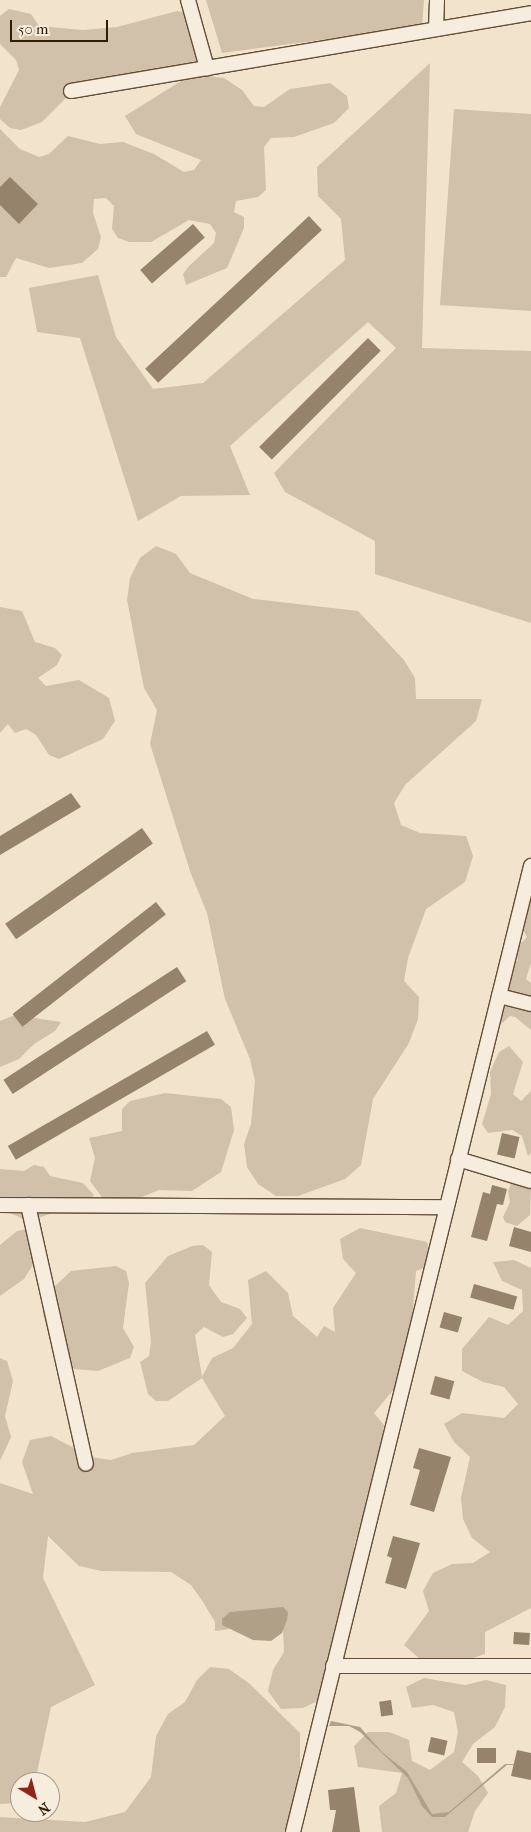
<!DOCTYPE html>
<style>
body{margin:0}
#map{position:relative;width:531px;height:1832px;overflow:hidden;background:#f2e3cc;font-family:"IM FELL French Canon",serif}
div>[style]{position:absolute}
.green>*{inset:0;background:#d1c1aa}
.water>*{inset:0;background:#b0a087}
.building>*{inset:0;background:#95846b;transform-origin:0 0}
.roads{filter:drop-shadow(1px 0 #614e34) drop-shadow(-1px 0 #614e34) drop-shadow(0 1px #614e34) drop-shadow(0 -1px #614e34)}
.minor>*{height:14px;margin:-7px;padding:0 7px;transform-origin:7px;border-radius:7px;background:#f7edde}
span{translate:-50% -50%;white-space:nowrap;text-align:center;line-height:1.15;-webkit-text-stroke:4.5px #f7edde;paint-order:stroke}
.north{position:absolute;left:10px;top:1772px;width:50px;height:50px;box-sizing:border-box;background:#f7edde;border:1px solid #a89a86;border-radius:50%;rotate:143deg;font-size:14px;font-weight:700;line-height:20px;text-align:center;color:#311d02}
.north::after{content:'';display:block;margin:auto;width:18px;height:22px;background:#8f2418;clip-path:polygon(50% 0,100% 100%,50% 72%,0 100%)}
.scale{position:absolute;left:10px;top:20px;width:98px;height:22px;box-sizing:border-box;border:2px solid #311d02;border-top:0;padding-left:6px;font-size:15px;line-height:18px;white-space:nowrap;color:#311d02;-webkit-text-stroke:4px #f7edde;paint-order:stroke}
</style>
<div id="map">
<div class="green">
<div style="clip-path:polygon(206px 0,424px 0,422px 27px,222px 53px)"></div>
<div style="clip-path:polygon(9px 9px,31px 14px,39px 26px,83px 30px,117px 27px,177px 11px,191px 13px,201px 19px,204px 42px,200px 64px,193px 73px,148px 85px,89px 90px,67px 97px,42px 122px,21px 130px,10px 128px,0 119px,0 107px,19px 70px,16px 60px,0 44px,0 16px)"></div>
<div style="clip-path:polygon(430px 63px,422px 348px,531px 351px,531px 623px,375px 574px,375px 541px,285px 492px,274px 473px,396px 348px,368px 322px,230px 446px,250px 495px,181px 496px,138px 521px,80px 338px,37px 332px,29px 288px,98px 275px,116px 337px,153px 389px,203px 383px,345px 260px,341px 219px,318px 196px,317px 167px)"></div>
<div style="clip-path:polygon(201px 75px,224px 78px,242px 90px,254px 106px,264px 107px,290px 89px,330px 83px,347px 96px,349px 108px,334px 123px,294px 137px,271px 138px,264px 147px,266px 190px,258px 197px,236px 201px,234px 212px,244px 217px,244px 228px,227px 268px,186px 285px,183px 274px,189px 266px,214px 243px,216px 233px,210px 224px,189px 220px,151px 242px,129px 242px,118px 238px,112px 229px,114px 206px,106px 198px,94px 199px,93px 213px,101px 237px,98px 249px,82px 263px,49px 268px,16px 258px,6px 277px,0 277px,0 129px,20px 149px,39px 157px,49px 154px,68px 136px,100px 144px,123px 142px,154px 154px,184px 172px,194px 170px,201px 160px,136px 134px,125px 116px,181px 81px)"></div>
<div style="clip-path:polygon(454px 109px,531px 114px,531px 311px,440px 305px)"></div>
<div style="clip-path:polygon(156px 546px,176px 554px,190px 573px,253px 599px,358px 611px,404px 660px,415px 678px,416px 699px,482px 699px,476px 721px,405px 785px,394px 803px,401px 825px,420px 833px,466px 836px,473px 856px,465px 882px,426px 909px,408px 958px,404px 981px,419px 997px,418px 1019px,409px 1043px,373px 1099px,361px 1165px,345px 1179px,298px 1196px,276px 1196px,258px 1184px,247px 1167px,244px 1144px,251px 1124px,255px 1081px,250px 1059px,225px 999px,207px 913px,191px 874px,150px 744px,157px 710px,144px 688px,127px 600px,130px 578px,140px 558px)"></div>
<div style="clip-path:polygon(0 607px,22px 611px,35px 642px,55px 648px,62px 655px,57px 665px,38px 678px,46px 686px,79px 680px,109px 698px,115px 721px,103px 739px,59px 759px,49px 755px,36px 735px,26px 729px,15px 733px,8px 724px,0 733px)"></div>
<div style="clip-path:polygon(531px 902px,531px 963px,526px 979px,531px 983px,531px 1002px,504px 989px,509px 966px,518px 960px,515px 949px,527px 937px,521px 927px)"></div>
<div style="clip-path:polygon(511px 1002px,527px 1005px,531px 1011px,531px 1030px,515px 1017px,510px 1016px,502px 1023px,498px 1020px,501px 1010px)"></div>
<div style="clip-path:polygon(15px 1015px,61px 1022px,55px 1031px,34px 1044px,19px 1059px,0 1067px,0 1021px)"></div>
<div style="clip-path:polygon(509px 1046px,523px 1062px,513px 1094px,521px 1101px,531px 1091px,531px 1153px,528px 1156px,522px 1136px,512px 1130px,488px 1133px,482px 1124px,491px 1094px,490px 1072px,499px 1052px)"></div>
<div style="clip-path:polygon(165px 1093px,221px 1099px,231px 1107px,234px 1130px,221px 1172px,192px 1191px,159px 1190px,137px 1199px,104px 1200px,90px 1181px,95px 1158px,89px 1138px,122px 1131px,122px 1109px,130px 1101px)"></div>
<div style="clip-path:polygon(34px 1165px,44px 1167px,50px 1176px,83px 1183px,94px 1195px,90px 1200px,38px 1218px,26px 1220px,5px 1211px,0 1207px,0 1169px,24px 1171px)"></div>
<div style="clip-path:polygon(512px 1181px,531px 1186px,530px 1215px,517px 1226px,505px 1222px,503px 1217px,510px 1202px,508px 1191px)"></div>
<div style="clip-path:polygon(360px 1228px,427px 1242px,433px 1264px,416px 1271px,411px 1334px,399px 1383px,374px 1413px,384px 1425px,376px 1475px,354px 1546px,356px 1568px,339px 1681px,324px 1698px,303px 1708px,281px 1709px,268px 1691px,273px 1670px,284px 1652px,283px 1629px,260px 1625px,215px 1631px,215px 1622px,203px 1602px,191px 1585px,171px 1572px,101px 1571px,79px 1566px,48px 1536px,43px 1578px,95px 1685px,51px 1707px,35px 1782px,20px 1782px,20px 1803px,0 1804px,0 1483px,33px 1494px,22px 1462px,30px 1440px,51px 1436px,91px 1457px,111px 1460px,132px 1453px,194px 1445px,225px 1416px,202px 1378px,168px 1401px,156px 1401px,148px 1394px,140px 1362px,149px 1356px,151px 1342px,145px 1283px,168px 1256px,192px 1246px,203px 1245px,212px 1252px,209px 1285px,221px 1302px,240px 1309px,247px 1318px,233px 1334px,223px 1337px,204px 1327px,195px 1335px,202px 1377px,212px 1358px,233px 1348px,252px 1324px,248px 1280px,266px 1271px,288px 1293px,293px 1316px,317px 1337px,324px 1326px,335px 1332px,333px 1308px,356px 1273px,343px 1259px,340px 1239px)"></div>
<div style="clip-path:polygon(27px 1229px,36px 1260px,24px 1279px,0 1296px,0 1245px,17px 1231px)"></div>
<div style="clip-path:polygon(514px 1260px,531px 1268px,531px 1608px,485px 1632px,485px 1654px,464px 1661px,420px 1659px,404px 1645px,429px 1611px,423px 1591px,433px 1573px,452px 1564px,473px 1563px,490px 1552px,472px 1538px,463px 1519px,461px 1498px,470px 1457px,454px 1442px,444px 1424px,462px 1413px,504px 1418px,518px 1404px,504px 1387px,483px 1382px,462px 1371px,462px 1349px,489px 1317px,508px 1325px,523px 1311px,522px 1290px,502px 1281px,493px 1262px)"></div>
<div style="clip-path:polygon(116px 1266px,126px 1271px,129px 1283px,123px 1328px,134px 1347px,130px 1358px,98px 1371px,74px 1369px,66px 1362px,58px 1343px,49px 1337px,43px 1313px,51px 1290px,71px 1271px)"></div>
<div style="clip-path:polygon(0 1358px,7px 1361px,13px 1381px,5px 1416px,11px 1437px,0 1461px)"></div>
<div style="clip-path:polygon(210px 1667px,229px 1669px,250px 1684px,300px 1733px,300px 1767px,287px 1832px,0 1832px,0 1817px,85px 1822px,125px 1812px,151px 1777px,156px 1736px,168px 1714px,185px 1702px,197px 1680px)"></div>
<div style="clip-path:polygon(424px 1678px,465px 1685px,486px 1680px,506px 1685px,505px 1707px,495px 1727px,473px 1744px,462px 1762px,478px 1776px,488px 1793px,475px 1811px,468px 1832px,382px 1832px,379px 1806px,396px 1793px,402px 1773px,358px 1767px,354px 1746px,368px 1732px,389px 1732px,409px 1740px,412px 1761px,430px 1770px,454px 1752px,458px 1732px,454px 1712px,433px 1705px,412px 1708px,406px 1687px)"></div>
</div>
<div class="water">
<div style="clip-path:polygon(283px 1607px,288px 1612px,287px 1620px,282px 1633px,271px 1641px,253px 1640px,222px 1625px,222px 1619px,230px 1612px)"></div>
<div style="clip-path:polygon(331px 1721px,360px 1727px,382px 1752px,407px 1772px,432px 1814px,449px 1812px,505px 1764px,531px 1765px,507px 1765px,445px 1817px,432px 1817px,422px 1806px,408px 1778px,360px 1732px,349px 1726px,329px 1726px)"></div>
</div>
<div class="building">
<div style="clip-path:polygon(10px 177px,38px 204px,19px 224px,0 205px,0 187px)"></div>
<div style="left:309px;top:216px;width:19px;height:224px;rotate:47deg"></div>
<div style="left:193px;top:224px;width:18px;height:70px;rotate:49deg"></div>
<div style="left:368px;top:338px;width:18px;height:154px;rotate:45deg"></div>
<div style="clip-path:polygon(71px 793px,81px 807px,0 855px,0 836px)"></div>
<div style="left:142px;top:828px;width:19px;height:167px;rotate:55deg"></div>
<div style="left:156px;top:902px;width:16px;height:182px;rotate:52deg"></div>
<div style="left:177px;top:967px;width:17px;height:207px;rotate:57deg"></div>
<div style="left:207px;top:1031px;width:16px;height:230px;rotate:60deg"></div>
<div style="left:502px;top:1133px;width:18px;height:22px;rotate:13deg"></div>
<div style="clip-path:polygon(492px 1185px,507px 1189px,503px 1205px,497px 1204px,487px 1241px,471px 1237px,483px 1192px,490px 1194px)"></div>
<div style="clip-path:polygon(514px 1227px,531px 1232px,531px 1252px,509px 1246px)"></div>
<div style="left:474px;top:1284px;width:45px;height:14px;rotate:16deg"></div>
<div style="left:444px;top:1312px;width:19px;height:16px;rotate:16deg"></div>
<div style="left:435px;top:1376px;width:20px;height:19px;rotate:15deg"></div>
<div style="clip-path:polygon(419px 1448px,451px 1457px,434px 1512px,410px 1505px,420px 1470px,413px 1468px)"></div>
<div style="clip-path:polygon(393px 1536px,420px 1543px,406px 1589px,385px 1583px,392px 1558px,387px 1556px)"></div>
<div style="left:514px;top:1632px;width:16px;height:12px;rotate:4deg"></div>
<div style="left:391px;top:1700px;width:15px;height:12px;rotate:82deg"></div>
<div style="left:431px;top:1737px;width:17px;height:15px;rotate:13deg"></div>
<div style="left:477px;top:1748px;width:19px;height:15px"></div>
<div style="clip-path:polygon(517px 1750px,531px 1753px,531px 1780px,511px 1776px)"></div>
<div style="clip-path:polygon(354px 1787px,360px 1832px,332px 1832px,336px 1810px,330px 1810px,328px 1790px)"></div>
</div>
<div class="roads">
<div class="minor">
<div style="left:188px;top:0;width:71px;rotate:74.4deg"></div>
<div style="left:436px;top:29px;width:29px;rotate:-88deg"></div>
<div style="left:71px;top:91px;width:467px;rotate:-9.6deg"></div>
<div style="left:499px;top:996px;width:33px;rotate:14deg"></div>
<div style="left:458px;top:1159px;width:76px;rotate:16.8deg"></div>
<div style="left:0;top:1205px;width:446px;rotate:0.3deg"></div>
<div style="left:28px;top:1205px;width:265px;rotate:77.4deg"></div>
<div style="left:333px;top:1666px;width:198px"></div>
<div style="left:293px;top:1832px;width:995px;rotate:-76.16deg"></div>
</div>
</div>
<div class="north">N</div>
<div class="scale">50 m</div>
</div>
